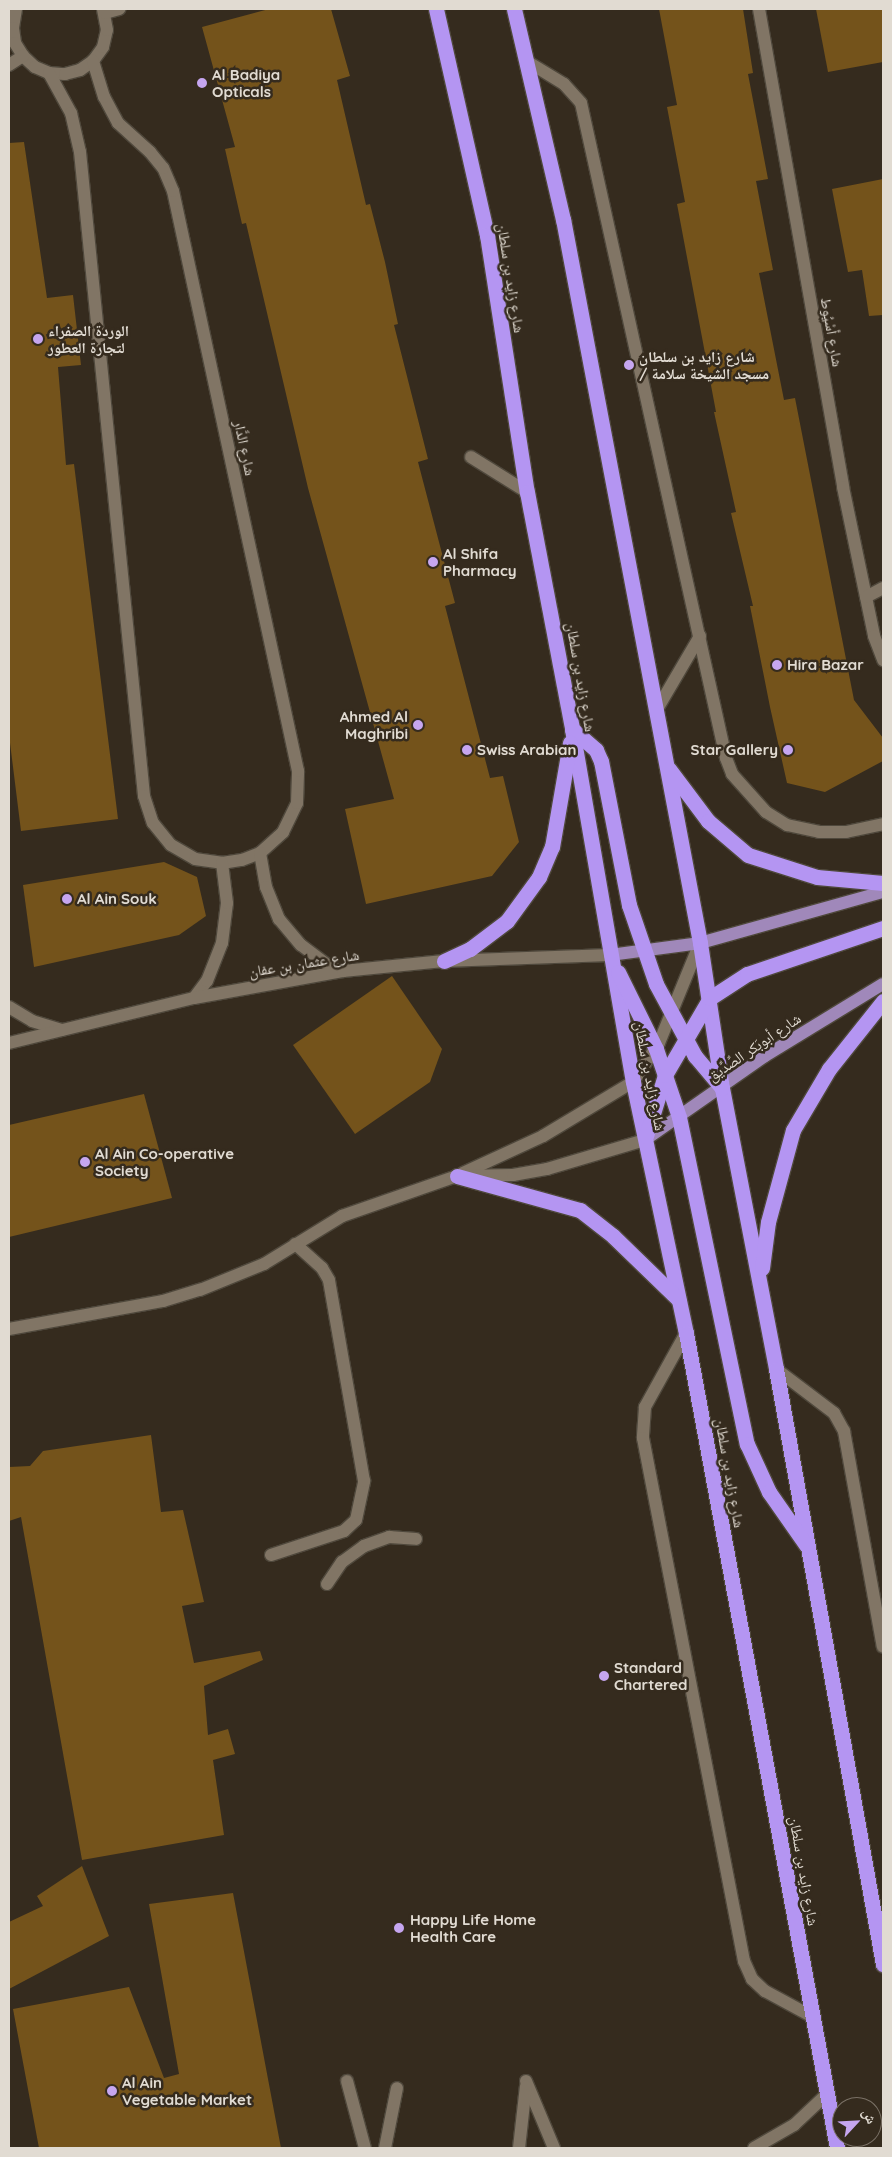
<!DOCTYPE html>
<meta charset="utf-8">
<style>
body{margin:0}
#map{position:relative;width:892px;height:2157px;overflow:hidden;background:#352b1e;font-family:Quicksand,"Noto Naskh Arabic",sans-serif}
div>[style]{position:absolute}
.building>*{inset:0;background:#74531b}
.roads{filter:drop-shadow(1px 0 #4f483c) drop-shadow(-1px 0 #4f483c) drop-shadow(0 1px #4f483c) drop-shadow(0 -1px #4f483c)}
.minor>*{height:12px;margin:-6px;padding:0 6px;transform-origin:6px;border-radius:6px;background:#817565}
.major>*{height:12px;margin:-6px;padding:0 6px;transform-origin:6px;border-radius:6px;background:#a088ba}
.highway>*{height:15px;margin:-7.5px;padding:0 7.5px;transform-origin:7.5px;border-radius:7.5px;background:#b495f2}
.dots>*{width:14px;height:14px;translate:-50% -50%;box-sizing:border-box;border:2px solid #352b1e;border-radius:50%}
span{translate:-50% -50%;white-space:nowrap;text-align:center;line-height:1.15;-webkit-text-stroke:5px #352b1e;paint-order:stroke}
.poi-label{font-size:15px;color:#e1dbd2;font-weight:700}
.left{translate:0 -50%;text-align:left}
.right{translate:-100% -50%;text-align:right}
.street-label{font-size:15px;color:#e1dbd2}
.frame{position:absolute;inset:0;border:10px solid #e1dbd2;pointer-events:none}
.north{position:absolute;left:832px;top:2097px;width:50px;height:50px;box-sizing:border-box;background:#352b1e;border:1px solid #7a7166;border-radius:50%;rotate:65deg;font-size:14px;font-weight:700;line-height:20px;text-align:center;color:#e1dbd2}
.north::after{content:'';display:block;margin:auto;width:18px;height:22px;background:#c6a6f0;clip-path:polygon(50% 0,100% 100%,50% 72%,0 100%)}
</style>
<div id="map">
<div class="building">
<div style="clip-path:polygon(269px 9px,331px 9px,350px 76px,337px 80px,366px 205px,370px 204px,385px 262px,398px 324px,394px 325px,428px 459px,418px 462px,455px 603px,445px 606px,490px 778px,503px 776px,519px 842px,492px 876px,366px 904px,345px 809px,394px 799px,308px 488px,246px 223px,242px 224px,225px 149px,235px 147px,202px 27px)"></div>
<div style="clip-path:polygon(659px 9px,743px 9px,753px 73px,748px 74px,768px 179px,756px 181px,773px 270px,759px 273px,784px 400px,795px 398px,854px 700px,883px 738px,883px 761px,825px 792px,787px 783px,770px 707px,750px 606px,753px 606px,731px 513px,736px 512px,714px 412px,716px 412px,677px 204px,685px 202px,667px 107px,677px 105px)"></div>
<div style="clip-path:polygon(816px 9px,883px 9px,883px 62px,828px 72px)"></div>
<div style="clip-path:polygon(24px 142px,47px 298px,73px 295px,81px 365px,58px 367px,66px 465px,74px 464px,118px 819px,21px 831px,9px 735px,9px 143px)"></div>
<div style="clip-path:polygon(883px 179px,883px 315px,869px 316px,862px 270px,848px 272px,832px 189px)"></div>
<div style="clip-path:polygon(164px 862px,197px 877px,206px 916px,179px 935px,34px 967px,23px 885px)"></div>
<div style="clip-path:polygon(392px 976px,442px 1049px,430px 1082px,355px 1134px,293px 1045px)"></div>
<div style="clip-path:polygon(144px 1094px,172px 1198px,9px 1237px,9px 1125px)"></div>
<div style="clip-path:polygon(151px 1435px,161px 1512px,183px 1510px,204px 1602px,182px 1606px,194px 1663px,260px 1651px,263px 1660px,204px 1686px,208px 1735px,228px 1729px,235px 1754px,213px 1760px,224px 1835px,82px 1860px,21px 1517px,9px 1521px,9px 1467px,30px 1466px,43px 1451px)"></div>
<div style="clip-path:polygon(82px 1866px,109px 1936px,9px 1989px,9px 1922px,43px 1906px,37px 1896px)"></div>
<div style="clip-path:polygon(233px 1893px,281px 2148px,39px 2148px,13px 2009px,129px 1987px,164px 2078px,179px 2074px,149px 1904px)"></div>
</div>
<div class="roads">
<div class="minor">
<div style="left:16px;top:9px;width:19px;rotate:99deg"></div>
<div style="left:13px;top:28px;width:15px;rotate:82deg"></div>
<div style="left:15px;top:43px;width:15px;rotate:58deg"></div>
<div style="left:23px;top:56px;width:16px;rotate:43deg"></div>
<div style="left:35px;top:67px;width:15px;rotate:23deg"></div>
<div style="left:49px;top:73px;width:16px;rotate:4deg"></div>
<div style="left:65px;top:74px;width:16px;rotate:-15deg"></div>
<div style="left:80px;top:70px;width:16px;rotate:-35deg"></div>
<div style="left:93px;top:61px;width:17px;rotate:-54deg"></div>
<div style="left:103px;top:47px;width:17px;rotate:-77deg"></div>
<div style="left:107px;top:30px;width:21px;rotate:-101deg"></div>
<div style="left:759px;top:9px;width:485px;rotate:80deg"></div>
<div style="left:843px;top:487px;width:152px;rotate:78.2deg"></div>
<div style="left:874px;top:636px;width:26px;rotate:69deg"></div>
<div style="left:105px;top:13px;width:15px;rotate:-16deg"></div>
<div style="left:528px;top:62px;width:42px;rotate:31.4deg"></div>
<div style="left:564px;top:84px;width:25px;rotate:48deg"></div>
<div style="left:581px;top:103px;width:671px;rotate:77.52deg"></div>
<div style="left:726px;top:758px;width:17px;rotate:69deg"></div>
<div style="left:732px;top:774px;width:51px;rotate:48.2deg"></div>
<div style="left:766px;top:812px;width:25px;rotate:32deg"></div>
<div style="left:787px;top:825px;width:33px;rotate:12deg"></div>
<div style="left:819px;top:832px;width:27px"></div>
<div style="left:846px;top:832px;width:38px;rotate:-12deg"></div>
<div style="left:9px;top:65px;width:17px;rotate:-33deg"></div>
<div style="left:49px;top:73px;width:46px;rotate:61.2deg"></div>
<div style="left:71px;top:113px;width:40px;rotate:77deg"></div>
<div style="left:80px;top:152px;width:647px;rotate:84.32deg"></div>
<div style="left:144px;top:796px;width:28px;rotate:72deg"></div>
<div style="left:153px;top:823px;width:28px;rotate:51deg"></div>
<div style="left:171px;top:845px;width:28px;rotate:30deg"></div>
<div style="left:195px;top:859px;width:27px;rotate:8deg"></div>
<div style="left:222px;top:863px;width:20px;rotate:-9deg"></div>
<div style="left:242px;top:860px;width:19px;rotate:-21deg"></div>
<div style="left:260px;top:853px;width:31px;rotate:-42deg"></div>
<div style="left:283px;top:832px;width:32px;rotate:-64deg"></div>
<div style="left:297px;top:803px;width:32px;rotate:-88deg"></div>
<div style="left:298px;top:771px;width:593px;rotate:-102.16deg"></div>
<div style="left:173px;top:191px;width:25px;rotate:-113deg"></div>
<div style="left:163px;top:168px;width:21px;rotate:-129deg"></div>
<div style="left:150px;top:152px;width:43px;rotate:-137.8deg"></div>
<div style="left:118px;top:123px;width:30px;rotate:-118deg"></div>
<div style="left:104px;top:97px;width:38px;rotate:-107deg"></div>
<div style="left:471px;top:457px;width:66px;rotate:32deg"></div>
<div style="left:866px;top:597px;width:19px;rotate:-28deg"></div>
<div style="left:656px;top:711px;width:87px;rotate:-59.6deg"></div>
<div style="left:260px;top:853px;width:35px;rotate:80deg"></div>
<div style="left:266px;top:887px;width:35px;rotate:68deg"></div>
<div style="left:279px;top:919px;width:34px;rotate:50deg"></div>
<div style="left:301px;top:945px;width:35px;rotate:37deg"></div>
<div style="left:329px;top:966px;width:15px;rotate:20deg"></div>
<div style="left:194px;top:998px;width:21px;rotate:-53deg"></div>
<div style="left:207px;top:981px;width:41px;rotate:-68.5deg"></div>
<div style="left:222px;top:943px;width:40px;rotate:-82.9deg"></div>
<div style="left:227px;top:903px;width:40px;rotate:-97.1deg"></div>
<div style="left:9px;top:1007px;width:27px;rotate:31deg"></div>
<div style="left:32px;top:1021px;width:31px;rotate:17deg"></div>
<div style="left:9px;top:1043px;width:190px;rotate:-13.7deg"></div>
<div style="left:194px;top:998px;width:151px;rotate:-10.3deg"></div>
<div style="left:343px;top:971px;width:101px;rotate:-5.7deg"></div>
<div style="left:444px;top:961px;width:166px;rotate:-2.1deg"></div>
<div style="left:463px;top:1173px;width:88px;rotate:-24.8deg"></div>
<div style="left:543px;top:1136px;width:105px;rotate:-31deg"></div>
<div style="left:633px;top:1082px;width:47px;rotate:-56.3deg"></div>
<div style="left:659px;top:1043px;width:108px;rotate:-67.7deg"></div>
<div style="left:9px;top:1329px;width:157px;rotate:-10.3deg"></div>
<div style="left:163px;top:1301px;width:39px;rotate:-17deg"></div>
<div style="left:200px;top:1290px;width:69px;rotate:-22.1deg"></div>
<div style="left:264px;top:1264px;width:92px;rotate:-31.6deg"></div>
<div style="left:342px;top:1216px;width:122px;rotate:-19.2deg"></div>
<div style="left:457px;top:1176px;width:56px;rotate:-1deg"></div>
<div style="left:513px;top:1175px;width:35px;rotate:-10deg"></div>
<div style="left:547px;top:1169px;width:102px;rotate:-16.5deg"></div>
<div style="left:686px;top:1333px;width:85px;rotate:119deg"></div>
<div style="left:645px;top:1407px;width:31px;rotate:94deg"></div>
<div style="left:643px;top:1438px;width:533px;rotate:79.07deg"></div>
<div style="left:744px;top:1961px;width:20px;rotate:66deg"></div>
<div style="left:752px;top:1979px;width:18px;rotate:43deg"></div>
<div style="left:765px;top:1991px;width:55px;rotate:28.4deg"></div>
<div style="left:776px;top:1369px;width:73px;rotate:37.2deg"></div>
<div style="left:834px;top:1413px;width:21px;rotate:61deg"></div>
<div style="left:844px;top:1431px;width:219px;rotate:79.8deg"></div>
<div style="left:271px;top:1555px;width:77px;rotate:-18.2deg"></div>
<div style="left:344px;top:1531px;width:16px;rotate:-43deg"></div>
<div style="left:356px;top:1520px;width:40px;rotate:-78deg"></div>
<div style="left:364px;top:1481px;width:204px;rotate:-99.9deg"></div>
<div style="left:329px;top:1280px;width:14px;rotate:-120deg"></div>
<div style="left:322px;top:1268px;width:36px;rotate:-138deg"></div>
<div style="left:327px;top:1584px;width:27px;rotate:-56deg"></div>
<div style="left:342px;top:1562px;width:27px;rotate:-36deg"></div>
<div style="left:364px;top:1546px;width:27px;rotate:-20deg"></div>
<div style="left:389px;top:1537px;width:27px;rotate:4deg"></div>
<div style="left:347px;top:2081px;width:69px;rotate:75deg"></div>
<div style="left:526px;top:2081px;width:73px;rotate:67.3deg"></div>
<div style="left:385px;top:2148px;width:61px;rotate:-78.7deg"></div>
<div style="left:519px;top:2148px;width:62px;rotate:-83.6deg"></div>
<div style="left:754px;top:2148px;width:46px;rotate:-29.9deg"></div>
<div style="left:794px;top:2125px;width:47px;rotate:-43.3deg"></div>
</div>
<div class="major">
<div style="left:610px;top:955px;width:91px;rotate:-7.6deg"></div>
<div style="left:700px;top:943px;width:190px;rotate:-15.6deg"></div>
<div style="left:645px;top:1140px;width:146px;rotate:-35deg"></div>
<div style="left:765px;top:1056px;width:138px;rotate:-31.4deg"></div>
</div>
<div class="highway">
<div style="left:436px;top:9px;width:232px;rotate:77.3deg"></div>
<div style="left:487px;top:235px;width:260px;rotate:81.2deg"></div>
<div style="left:527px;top:492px;width:241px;rotate:79.2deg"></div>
<div style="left:572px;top:729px;width:358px;rotate:80.2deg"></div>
<div style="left:633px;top:1082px;width:257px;rotate:78.1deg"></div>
<div style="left:686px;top:1333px;width:829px;rotate:79.5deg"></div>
<div style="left:514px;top:9px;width:216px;rotate:76.9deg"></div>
<div style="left:563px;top:219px;width:737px;rotate:79.28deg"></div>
<div style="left:700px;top:943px;width:147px;rotate:81.4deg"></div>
<div style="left:722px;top:1088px;width:286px;rotate:79.1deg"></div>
<div style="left:776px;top:1369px;width:605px;rotate:79.81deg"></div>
<div style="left:572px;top:729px;width:32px;rotate:41deg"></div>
<div style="left:596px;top:750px;width:12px;rotate:66deg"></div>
<div style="left:601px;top:761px;width:147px;rotate:79deg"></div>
<div style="left:629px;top:905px;width:83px;rotate:71.1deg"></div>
<div style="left:656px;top:984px;width:82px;rotate:61.6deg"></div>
<div style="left:695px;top:1056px;width:42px;rotate:49.8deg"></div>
<div style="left:669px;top:769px;width:65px;rotate:53.1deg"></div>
<div style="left:708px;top:821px;width:52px;rotate:40.4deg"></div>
<div style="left:748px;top:855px;width:72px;rotate:17.7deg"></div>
<div style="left:817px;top:877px;width:66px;rotate:5.2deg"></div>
<div style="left:444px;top:961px;width:29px;rotate:-25deg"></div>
<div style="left:470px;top:949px;width:46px;rotate:-37.1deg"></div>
<div style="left:507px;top:921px;width:54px;rotate:-54deg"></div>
<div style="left:539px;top:877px;width:33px;rotate:-67deg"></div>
<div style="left:552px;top:847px;width:106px;rotate:-80.2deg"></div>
<div style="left:618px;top:972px;width:86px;rotate:63.7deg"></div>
<div style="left:656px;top:1049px;width:72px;rotate:71.3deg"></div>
<div style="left:679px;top:1117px;width:334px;rotate:78.3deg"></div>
<div style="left:747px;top:1444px;width:53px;rotate:65.4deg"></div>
<div style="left:769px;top:1492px;width:65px;rotate:55.1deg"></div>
<div style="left:646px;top:1136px;width:64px;rotate:-72.7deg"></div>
<div style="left:665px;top:1075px;width:89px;rotate:-59.7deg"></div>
<div style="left:710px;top:998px;width:44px;rotate:-33deg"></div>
<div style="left:747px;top:974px;width:144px;rotate:-18.7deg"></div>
<div style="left:457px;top:1176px;width:128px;rotate:15.5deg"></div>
<div style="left:580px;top:1210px;width:42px;rotate:38.2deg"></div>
<div style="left:613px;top:1236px;width:91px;rotate:44.1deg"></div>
<div style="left:762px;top:1268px;width:46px;rotate:-82.6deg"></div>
<div style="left:768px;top:1222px;width:95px;rotate:-74.8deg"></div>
<div style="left:793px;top:1130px;width:71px;rotate:-59.5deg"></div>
<div style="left:829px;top:1069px;width:87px;rotate:-51.5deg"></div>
</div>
</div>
<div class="dots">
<div style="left:202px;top:83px;background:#c6a6f0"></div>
<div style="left:38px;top:339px;background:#c6a6f0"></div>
<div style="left:629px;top:365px;background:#c6a6f0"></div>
<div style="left:433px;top:562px;background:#c6a6f0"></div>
<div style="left:777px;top:665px;background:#c6a6f0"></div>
<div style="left:418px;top:725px;background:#c6a6f0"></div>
<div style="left:467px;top:750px;background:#c6a6f0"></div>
<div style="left:788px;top:750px;background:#c6a6f0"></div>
<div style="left:67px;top:899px;background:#c6a6f0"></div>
<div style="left:85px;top:1162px;background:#c6a6f0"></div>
<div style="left:604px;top:1676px;background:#c6a6f0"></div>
<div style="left:399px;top:1928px;background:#c6a6f0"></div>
<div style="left:112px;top:2091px;background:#c6a6f0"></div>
</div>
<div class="poi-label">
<span class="left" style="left:212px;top:83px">Al Badiya<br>Opticals</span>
<span class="left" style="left:48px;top:339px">الوردة الصفراء<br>لتجارة العطور</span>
<span class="left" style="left:639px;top:365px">شارع زايد بن سلطان<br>/ مسجد الشيخة سلامة</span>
<span class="left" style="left:443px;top:562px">Al Shifa<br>Pharmacy</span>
<span class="left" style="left:787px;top:665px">Hira Bazar</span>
<span class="right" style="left:408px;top:725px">Ahmed Al<br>Maghribi</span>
<span class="left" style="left:477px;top:750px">Swiss Arabian</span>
<span class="right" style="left:778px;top:750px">Star Gallery</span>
<span class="left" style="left:77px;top:899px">Al Ain Souk</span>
<span class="left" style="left:95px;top:1162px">Al Ain Co-operative<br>Society</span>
<span class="left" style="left:614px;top:1676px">Standard<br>Chartered</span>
<span class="left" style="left:410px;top:1928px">Happy Life Home<br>Health Care</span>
<span class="left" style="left:122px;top:2091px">Al Ain<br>Vegetable Market</span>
</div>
<div class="street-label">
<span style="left:511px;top:278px;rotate:81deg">شارع زايد بن سلطان</span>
<span style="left:832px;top:332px;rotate:80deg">شارع أسْيُوط</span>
<span style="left:245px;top:448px;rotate:78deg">شارع الدَّار</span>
<span style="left:581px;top:677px;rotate:80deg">شارع زايد بن سلطان</span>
<span style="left:304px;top:963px;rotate:-9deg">شارع عثمان بن عفان</span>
<span style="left:754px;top:1047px;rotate:-34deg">شارع أبوبَكر الصِّدِّيق</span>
<span style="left:650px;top:1076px;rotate:79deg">شارع زايد بن سلطان</span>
<span style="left:730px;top:1473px;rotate:80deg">شارع زايد بن سلطان</span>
<span style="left:804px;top:1871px;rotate:80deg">شارع زايد بن سلطان</span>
</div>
<div class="frame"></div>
<div class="north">ش</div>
</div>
